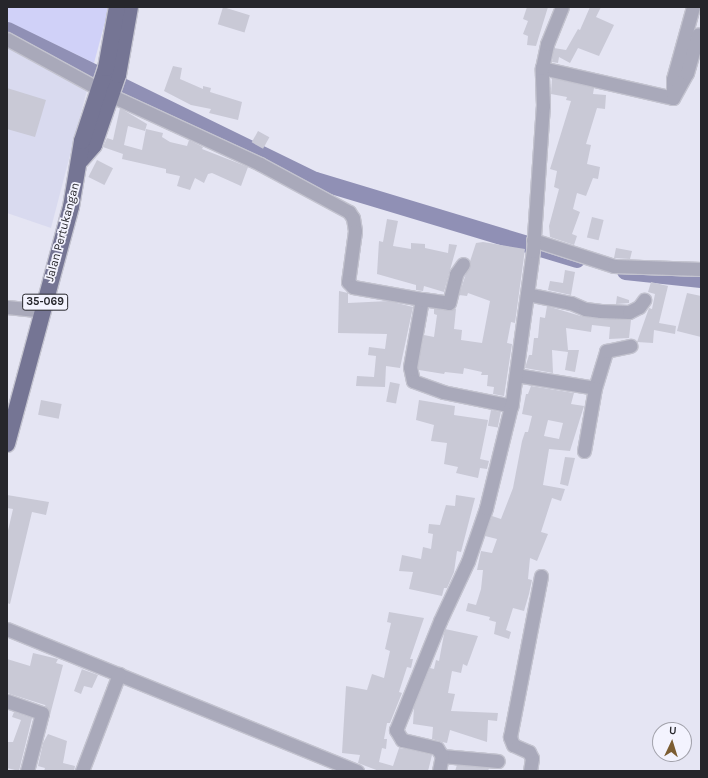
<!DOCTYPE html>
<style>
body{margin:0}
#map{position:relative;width:708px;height:778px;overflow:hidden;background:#e5e5f3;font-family:Karla,sans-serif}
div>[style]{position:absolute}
.built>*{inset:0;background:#d9daef}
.green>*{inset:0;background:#d0d1f8}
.river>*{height:17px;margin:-8.5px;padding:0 8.5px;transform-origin:8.5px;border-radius:8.5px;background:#9090b5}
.building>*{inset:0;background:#c9c9d6;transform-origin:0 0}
.roads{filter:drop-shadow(1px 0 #c3c3cf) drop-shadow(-1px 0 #c3c3cf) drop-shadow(0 1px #c3c3cf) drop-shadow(0 -1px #c3c3cf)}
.minor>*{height:13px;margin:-6.5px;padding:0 6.5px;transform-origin:6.5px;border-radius:6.5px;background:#a9a9ba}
.major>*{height:16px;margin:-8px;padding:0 8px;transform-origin:8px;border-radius:8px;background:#757594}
span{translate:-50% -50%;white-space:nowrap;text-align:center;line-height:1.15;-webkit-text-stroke:3.5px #f3f3fe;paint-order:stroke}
.shield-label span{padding:1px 3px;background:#f3f3fe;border:1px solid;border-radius:3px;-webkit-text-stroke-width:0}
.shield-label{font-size:11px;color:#26262b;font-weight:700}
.street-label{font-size:12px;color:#26262b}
.frame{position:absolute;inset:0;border:8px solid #26262b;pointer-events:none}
.north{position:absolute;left:652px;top:722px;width:40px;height:40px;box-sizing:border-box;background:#f3f3fe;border:1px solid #a1a1aa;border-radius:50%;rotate:4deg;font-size:11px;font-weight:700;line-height:16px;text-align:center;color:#26262b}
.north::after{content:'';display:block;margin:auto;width:14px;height:18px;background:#7c5d32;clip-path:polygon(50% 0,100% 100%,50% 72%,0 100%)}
</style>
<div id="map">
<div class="built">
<div style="clip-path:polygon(7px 21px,94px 63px,51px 228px,7px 213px)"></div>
</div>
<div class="green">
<div style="clip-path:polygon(7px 7px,109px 7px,94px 63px,7px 21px)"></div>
</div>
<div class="river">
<div style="left:7px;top:30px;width:343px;rotate:26deg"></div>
<div style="left:315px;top:180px;width:273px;rotate:16.8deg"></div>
<div style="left:625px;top:271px;width:76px;rotate:6deg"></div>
</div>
<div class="building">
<div style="left:223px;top:7px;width:28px;height:18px;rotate:17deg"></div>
<div style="clip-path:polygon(527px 7px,548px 7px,536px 46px,527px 45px,528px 36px,523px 34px,528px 21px,523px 19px)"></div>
<div style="clip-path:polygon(590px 7px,601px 7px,596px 17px,614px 25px,599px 56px,578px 48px,570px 63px,559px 57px,558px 63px,552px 62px,554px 48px,566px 50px,578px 29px,580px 30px)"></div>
<div style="clip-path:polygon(173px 66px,182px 68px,180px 79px,203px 89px,203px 86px,211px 88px,210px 92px,242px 102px,238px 120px,209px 113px,211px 109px,191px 105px,164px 91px)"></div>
<div style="clip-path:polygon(552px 78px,594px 88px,593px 94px,606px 95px,605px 109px,597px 108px,586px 144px,591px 145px,587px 164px,600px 167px,598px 179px,593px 178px,586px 196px,577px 193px,573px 209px,580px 212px,572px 234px,577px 236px,574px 245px,550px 237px,549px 226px,559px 189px,554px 187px,557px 171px,550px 169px,571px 101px,566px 100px,567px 97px,551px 94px)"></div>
<div style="clip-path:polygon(7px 88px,46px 100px,35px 137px,7px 129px)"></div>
<div style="clip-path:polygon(120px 108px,147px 124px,145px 131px,128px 126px,124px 145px,142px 150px,146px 129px,163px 133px,162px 137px,170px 142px,187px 146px,189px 140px,203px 147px,202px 149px,248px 167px,241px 186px,212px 173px,208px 174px,204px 183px,195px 178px,190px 190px,177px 186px,180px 176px,166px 173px,166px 169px,122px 159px,123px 154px,103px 147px,107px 138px,113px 140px)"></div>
<div style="left:258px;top:131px;width:13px;height:13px;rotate:29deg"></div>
<div style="left:97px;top:160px;width:18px;height:19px;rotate:27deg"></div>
<div style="left:592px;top:217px;width:12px;height:21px;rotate:14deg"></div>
<div style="clip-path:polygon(387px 219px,398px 221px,393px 246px,411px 249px,411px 243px,425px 244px,425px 248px,448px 253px,449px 244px,457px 245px,444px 292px,424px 286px,423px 291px,416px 290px,416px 285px,377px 274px,379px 241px,383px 242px)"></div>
<div style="clip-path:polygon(483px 242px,525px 249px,515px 323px,511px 322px,507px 343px,512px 344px,504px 396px,493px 394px,494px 387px,487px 386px,488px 375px,481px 375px,482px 372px,464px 368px,463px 374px,445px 372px,444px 374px,419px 370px,418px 367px,424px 335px,434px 337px,437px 315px,434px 314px,434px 309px,456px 309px,454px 329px,462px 330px,461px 340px,482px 343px,490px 301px,468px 293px,467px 296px,459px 295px,476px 243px)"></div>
<div style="clip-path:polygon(616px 248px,632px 251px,630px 259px,614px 258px)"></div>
<div style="clip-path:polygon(565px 270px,575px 272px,571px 295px,548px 290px,550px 281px,563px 283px)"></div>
<div style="clip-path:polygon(651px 282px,668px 286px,659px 323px,676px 326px,675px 334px,654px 330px,653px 343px,637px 342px,649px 308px,652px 309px,655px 294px,648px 292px)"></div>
<div style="clip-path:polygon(339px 291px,348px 293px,348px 303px,389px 301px,413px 307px,400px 368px,386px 366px,385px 387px,356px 386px,357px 376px,374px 377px,376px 356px,368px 355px,369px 347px,385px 349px,387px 334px,338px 333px)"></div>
<div style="clip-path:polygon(687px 293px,701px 296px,701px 337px,677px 331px)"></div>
<div style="clip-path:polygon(617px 296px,629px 300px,629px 303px,616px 304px)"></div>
<div style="clip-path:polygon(547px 306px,584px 317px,631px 320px,629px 338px,609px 339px,610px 327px,592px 325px,591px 332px,566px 328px,568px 350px,579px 350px,575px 372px,565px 370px,568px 352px,552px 350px,553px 373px,525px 368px,529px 355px,532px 355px,534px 338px,538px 338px,540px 317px,545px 318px)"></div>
<div style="left:390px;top:382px;width:10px;height:20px;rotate:11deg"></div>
<div style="clip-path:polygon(evenodd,531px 386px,574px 393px,571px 404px,584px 406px,570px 451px,549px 449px,543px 485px,565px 489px,561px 501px,552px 498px,541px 532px,548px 534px,537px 561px,530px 558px,528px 579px,532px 580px,529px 594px,524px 611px,513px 608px,506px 630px,511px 632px,509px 639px,494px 634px,496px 622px,489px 620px,490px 617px,466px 611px,468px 603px,476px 605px,481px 589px,483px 570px,477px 570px,481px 551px,492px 553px,497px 539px,485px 536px,492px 516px,501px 519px,513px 488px,522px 441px,525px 432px,528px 432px,532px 416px,522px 414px,526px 394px,528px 394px,531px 386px,548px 420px,563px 423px,559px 439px,544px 436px,548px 420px)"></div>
<div style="left:41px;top:400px;width:21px;height:15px;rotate:11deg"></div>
<div style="clip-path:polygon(419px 400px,455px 406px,454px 415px,488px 420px,480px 459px,489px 461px,487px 469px,480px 468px,478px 478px,456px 473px,458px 467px,444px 464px,447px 443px,431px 441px,434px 425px,416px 420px)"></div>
<div style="left:491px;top:410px;width:10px;height:16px;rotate:11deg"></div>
<div style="clip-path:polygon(565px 457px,575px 458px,568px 486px,560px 484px)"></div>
<div style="clip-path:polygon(7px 495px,49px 502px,46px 515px,32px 512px,10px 604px,7px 603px,7px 535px,13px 509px,7px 508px)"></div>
<div style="clip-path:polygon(456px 495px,475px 498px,461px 552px,457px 551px,454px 572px,447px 588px,444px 588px,442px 596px,409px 589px,413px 572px,399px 571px,402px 555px,421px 559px,423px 547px,431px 549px,433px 534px,428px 533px,429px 524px,440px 525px,446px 505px,455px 506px)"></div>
<div style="clip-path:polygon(389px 612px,424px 618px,410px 659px,413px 659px,411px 668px,407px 667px,399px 692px,402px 693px,390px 723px,387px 723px,384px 739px,387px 739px,386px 749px,382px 748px,379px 762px,393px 766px,399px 748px,406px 749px,432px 755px,428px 771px,379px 771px,358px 763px,360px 755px,342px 753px,346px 686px,367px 690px,372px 674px,384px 678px,390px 651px,385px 649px,391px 623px,387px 622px)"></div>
<div style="clip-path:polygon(445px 629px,478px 636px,467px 666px,463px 664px,461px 673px,452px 671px,448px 693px,455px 694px,451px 711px,498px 713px,497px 721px,488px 720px,487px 742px,450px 730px,447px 743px,442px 742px,432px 739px,433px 727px,413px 724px,414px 707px,430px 668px,434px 669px,436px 660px,439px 661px)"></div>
<div style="clip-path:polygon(33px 653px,58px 659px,56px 663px,63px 665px,50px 715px,45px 705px,7px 693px,7px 659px,30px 666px)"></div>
<div style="clip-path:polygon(73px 666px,98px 675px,92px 688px,84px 686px,81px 694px,74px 691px,82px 669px)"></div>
<div style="clip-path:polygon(14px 712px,32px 718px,19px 771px,7px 768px,7px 742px,13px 742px,21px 720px,12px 717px)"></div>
<div style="clip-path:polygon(48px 734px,67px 741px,63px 763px,75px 766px,74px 771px,44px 771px,45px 768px,38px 766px,43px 743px)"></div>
<div style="clip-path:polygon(457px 765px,489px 768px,488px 771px,455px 771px)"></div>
</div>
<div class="roads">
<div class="minor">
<div style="left:7px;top:39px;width:117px;rotate:28.5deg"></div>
<div style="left:110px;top:95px;width:165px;rotate:24.7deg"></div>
<div style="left:260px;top:164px;width:101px;rotate:28.3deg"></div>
<div style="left:349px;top:212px;width:7px;rotate:56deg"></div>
<div style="left:353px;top:218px;width:13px;rotate:81deg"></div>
<div style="left:355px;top:231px;width:51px;rotate:97.8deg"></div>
<div style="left:348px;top:282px;width:7px;rotate:45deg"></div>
<div style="left:353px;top:287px;width:70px;rotate:9.9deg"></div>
<div style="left:422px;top:299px;width:69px;rotate:100deg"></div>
<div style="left:410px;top:367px;width:14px;rotate:78deg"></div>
<div style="left:413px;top:381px;width:32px;rotate:20deg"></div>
<div style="left:443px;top:392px;width:70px;rotate:11.5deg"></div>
<div style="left:542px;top:68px;width:134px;rotate:12.9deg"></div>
<div style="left:673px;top:98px;width:19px;rotate:-90deg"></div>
<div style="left:673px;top:79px;width:75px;rotate:-74.5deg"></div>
<div style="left:673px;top:98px;width:29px;rotate:-61deg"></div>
<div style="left:687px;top:73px;width:40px;rotate:-74deg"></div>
<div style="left:533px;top:240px;width:85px;rotate:17.8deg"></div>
<div style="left:614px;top:266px;width:87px;rotate:2deg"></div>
<div style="left:527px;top:294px;width:45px;rotate:11.6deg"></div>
<div style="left:571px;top:303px;width:15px;rotate:23deg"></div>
<div style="left:585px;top:309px;width:16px;rotate:7deg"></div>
<div style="left:601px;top:311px;width:28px;rotate:2deg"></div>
<div style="left:629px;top:312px;width:11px;rotate:-27deg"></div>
<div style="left:639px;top:307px;width:9px;rotate:-54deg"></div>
<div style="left:422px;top:299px;width:27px;rotate:8deg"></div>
<div style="left:449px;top:303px;width:30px;rotate:-76deg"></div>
<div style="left:456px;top:274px;width:12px;rotate:-55deg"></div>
<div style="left:7px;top:307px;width:36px;rotate:6deg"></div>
<div style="left:516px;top:375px;width:80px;rotate:9.3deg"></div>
<div style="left:595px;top:388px;width:39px;rotate:-73deg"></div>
<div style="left:606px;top:351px;width:25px;rotate:-12deg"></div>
<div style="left:584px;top:451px;width:64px;rotate:-80.1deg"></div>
<div style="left:7px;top:629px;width:378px;rotate:22.1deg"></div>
<div style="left:7px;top:701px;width:37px;rotate:19deg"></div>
<div style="left:42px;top:713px;width:60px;rotate:104.5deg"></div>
<div style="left:442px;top:756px;width:56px;rotate:5.1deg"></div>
<div style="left:82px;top:771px;width:104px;rotate:-69.1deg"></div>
<div style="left:439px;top:771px;width:15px;rotate:-79deg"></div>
<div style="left:442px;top:756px;width:9px;rotate:-122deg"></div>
<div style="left:437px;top:748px;width:36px;rotate:-167deg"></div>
<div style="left:402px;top:740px;width:12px;rotate:-121deg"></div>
<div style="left:396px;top:730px;width:118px;rotate:-68deg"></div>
<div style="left:440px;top:621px;width:66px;rotate:-65deg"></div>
<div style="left:468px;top:561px;width:56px;rotate:-71.2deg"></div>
<div style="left:486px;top:508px;width:109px;rotate:-76.2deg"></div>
<div style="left:512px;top:402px;width:152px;rotate:-82.1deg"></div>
<div style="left:533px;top:251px;width:145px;rotate:-86.1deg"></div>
<div style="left:543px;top:106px;width:38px;rotate:-92deg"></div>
<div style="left:542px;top:68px;width:25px;rotate:-78deg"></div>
<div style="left:547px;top:44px;width:40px;rotate:-68deg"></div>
<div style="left:530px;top:771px;width:13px;rotate:-81deg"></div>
<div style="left:532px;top:758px;width:7px;rotate:-117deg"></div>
<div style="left:529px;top:752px;width:17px;rotate:-156deg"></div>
<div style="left:513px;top:745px;width:9px;rotate:-111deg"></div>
<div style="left:510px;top:737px;width:164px;rotate:-79.1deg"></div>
</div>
<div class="major">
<div style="left:81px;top:160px;width:20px;rotate:-49deg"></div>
<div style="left:94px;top:145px;width:74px;rotate:-71.1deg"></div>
<div style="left:118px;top:75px;width:69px;rotate:-80deg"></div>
<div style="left:7px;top:444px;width:245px;rotate:-74.9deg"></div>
<div style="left:71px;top:207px;width:67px;rotate:-80.5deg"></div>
<div style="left:82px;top:141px;width:77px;rotate:-71.8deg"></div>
<div style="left:106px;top:68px;width:62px;rotate:-79.8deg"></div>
</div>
</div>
<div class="shield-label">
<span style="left:45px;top:302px">35-069</span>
</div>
<div class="street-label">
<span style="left:63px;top:232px;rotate:-75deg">Jalan Pertukangan</span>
</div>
<div class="frame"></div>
<div class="north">U</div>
</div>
